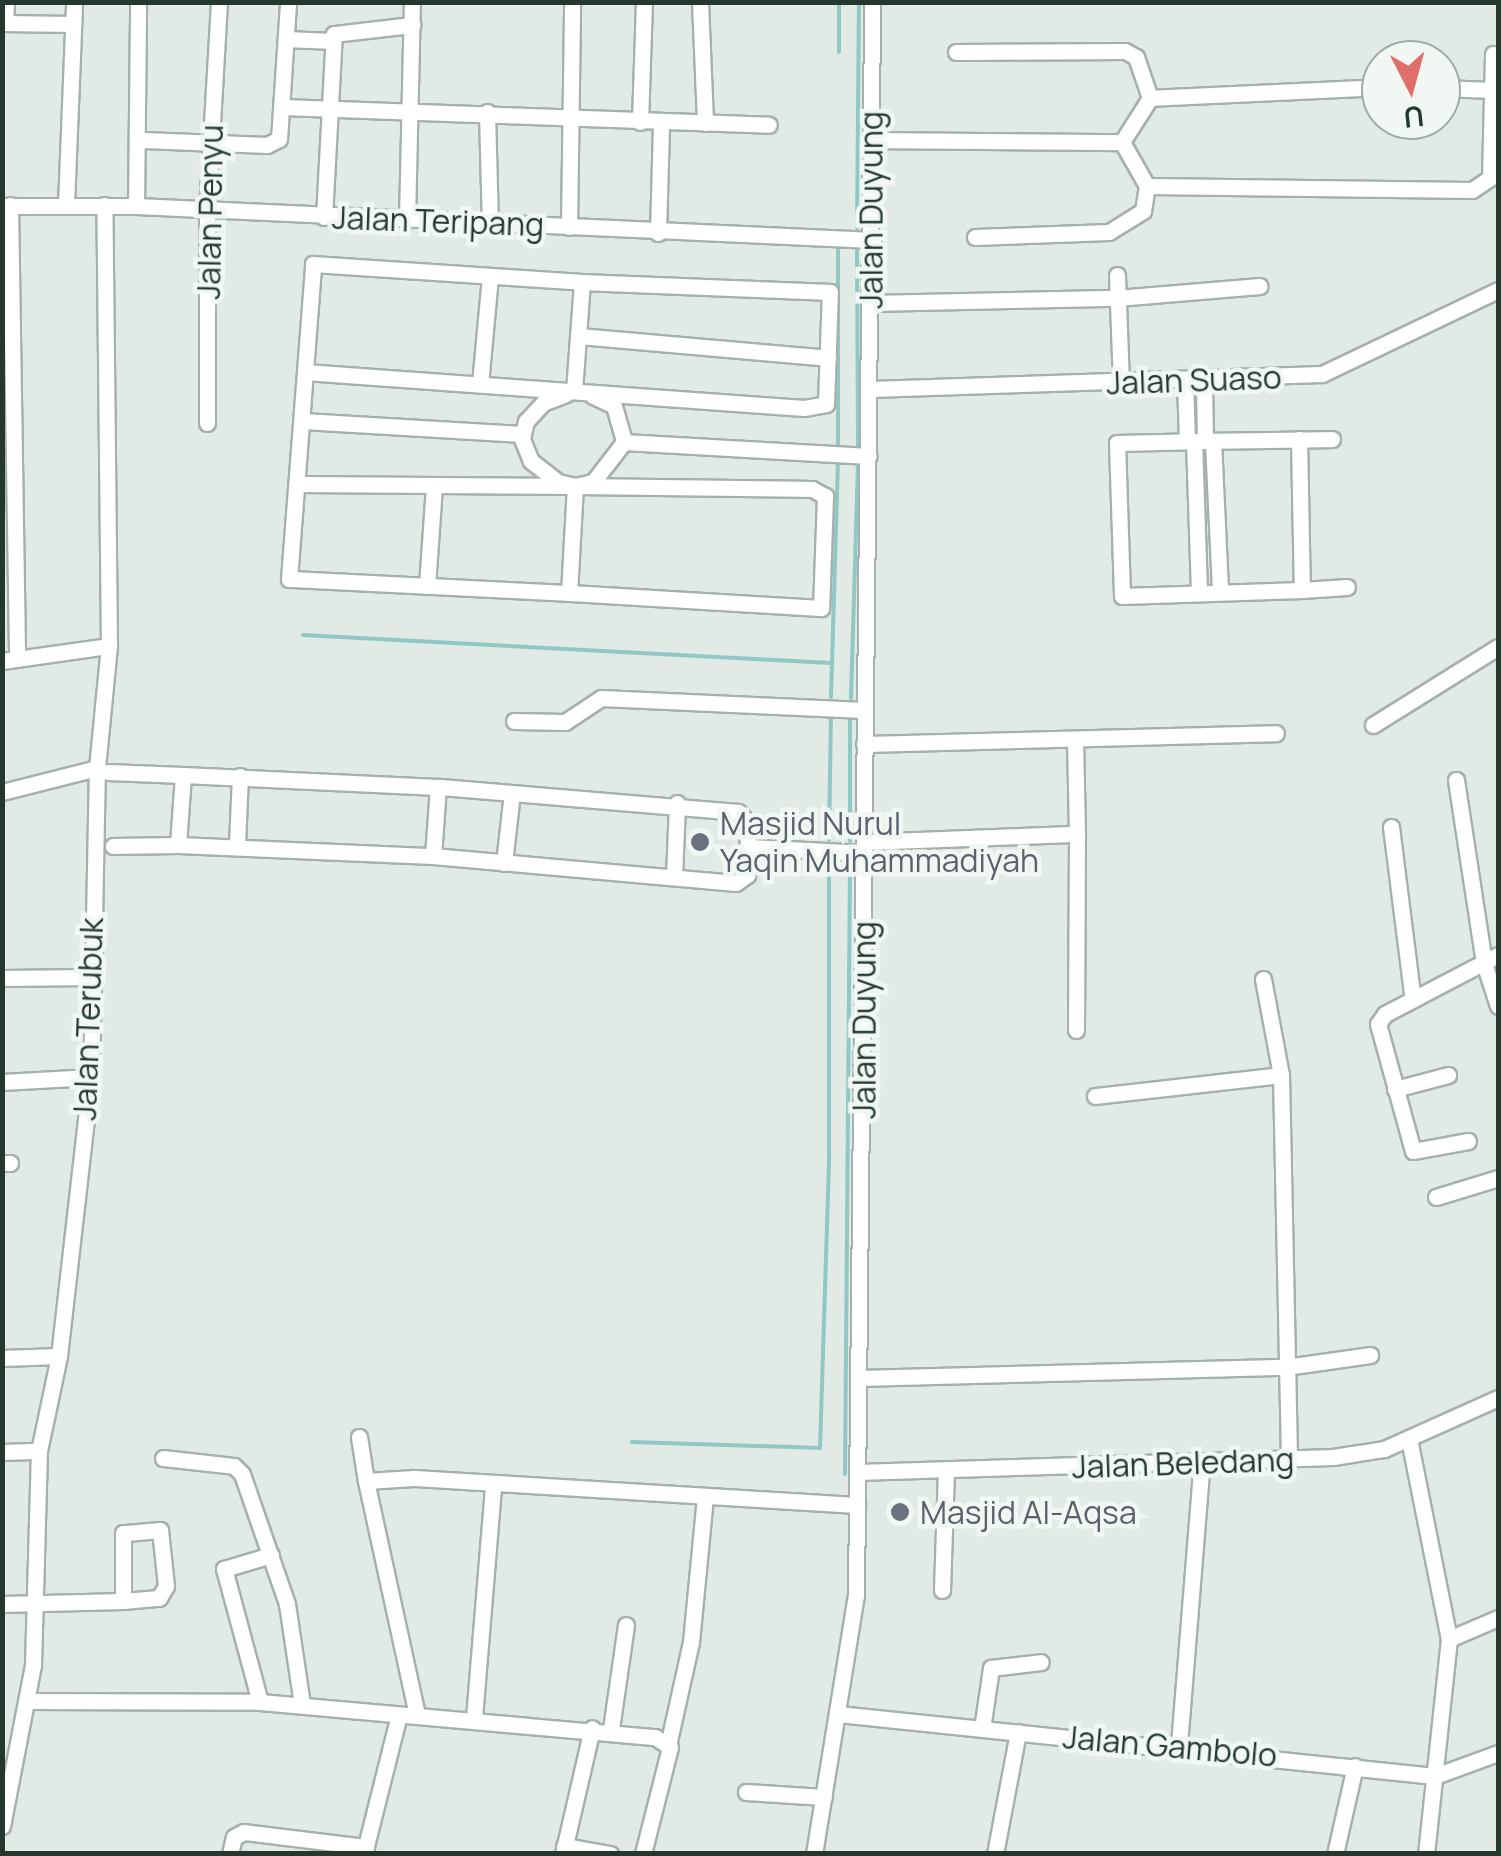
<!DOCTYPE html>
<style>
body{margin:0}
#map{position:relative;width:1501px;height:1856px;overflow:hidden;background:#e1eae4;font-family:Manrope,sans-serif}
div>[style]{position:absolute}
.stream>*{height:4px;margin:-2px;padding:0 2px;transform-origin:2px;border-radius:2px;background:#90c8c5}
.roads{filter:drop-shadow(2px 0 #a5b1aa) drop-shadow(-2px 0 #a5b1aa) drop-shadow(0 2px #a5b1aa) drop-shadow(0 -2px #a5b1aa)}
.minor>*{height:15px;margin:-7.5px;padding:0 7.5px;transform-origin:7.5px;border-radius:7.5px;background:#fff}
.dots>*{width:28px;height:28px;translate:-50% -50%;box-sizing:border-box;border:5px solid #f1f7f3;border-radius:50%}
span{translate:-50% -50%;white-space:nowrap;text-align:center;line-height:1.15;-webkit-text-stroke:9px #f1f7f3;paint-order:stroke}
.street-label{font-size:32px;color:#24382e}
.worship-label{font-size:32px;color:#5b616d}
.left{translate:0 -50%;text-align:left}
.frame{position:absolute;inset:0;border:5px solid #24382e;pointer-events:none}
.north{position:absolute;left:1361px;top:40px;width:100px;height:100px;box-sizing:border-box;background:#f1f7f3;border:2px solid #9faba4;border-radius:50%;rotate:174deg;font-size:28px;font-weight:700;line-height:40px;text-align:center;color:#24382e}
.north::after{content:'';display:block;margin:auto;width:35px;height:45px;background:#e06e69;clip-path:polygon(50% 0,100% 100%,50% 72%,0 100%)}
</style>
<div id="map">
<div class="stream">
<div style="left:839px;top:2px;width:50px;rotate:90deg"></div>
<div style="left:857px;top:228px;width:226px;rotate:-89.5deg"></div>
<div style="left:838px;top:250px;width:198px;rotate:90deg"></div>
<div style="left:857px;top:250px;width:200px;rotate:89.7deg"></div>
<div style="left:303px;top:635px;width:529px;rotate:3.04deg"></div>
<div style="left:831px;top:697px;width:240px;rotate:-88.3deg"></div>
<div style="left:851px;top:698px;width:238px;rotate:-88.3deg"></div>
<div style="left:850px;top:720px;width:121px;rotate:90deg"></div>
<div style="left:829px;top:840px;width:121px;rotate:-89.1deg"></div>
<div style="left:632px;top:1442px;width:188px;rotate:1.8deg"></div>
<div style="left:820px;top:1448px;width:293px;rotate:-88.2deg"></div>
<div style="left:829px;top:1155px;width:293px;rotate:-90deg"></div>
<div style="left:845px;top:1474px;width:611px;rotate:-89.53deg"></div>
</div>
<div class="roads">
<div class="minor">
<div style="left:700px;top:2px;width:121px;rotate:87.6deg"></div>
<div style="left:2px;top:23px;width:71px;rotate:0.8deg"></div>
<div style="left:5px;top:23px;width:21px;rotate:-87deg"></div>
<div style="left:286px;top:39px;width:47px;rotate:2.4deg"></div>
<div style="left:956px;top:52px;width:169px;rotate:-0.3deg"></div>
<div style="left:1125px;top:51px;width:13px;rotate:29deg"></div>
<div style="left:1136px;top:57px;width:43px;rotate:71.1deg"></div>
<div style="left:1441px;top:88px;width:51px;rotate:2.2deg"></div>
<div style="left:283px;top:107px;width:486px;rotate:2.1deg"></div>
<div style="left:487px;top:112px;width:111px;rotate:88.5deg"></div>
<div style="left:640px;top:122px;width:120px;rotate:-88.1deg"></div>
<div style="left:144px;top:140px;width:123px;rotate:2.3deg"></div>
<div style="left:267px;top:145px;width:13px;rotate:-27deg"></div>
<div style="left:279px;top:139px;width:137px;rotate:-86.2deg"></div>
<div style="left:872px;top:140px;width:250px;rotate:0.5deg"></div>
<div style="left:1122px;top:142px;width:51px;rotate:60.4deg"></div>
<div style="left:1147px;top:186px;width:325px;rotate:0.7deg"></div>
<div style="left:1472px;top:190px;width:22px;rotate:-34deg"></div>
<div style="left:1490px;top:178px;width:124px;rotate:-88.6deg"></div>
<div style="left:1122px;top:142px;width:52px;rotate:-57.5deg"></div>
<div style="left:1150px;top:98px;width:231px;rotate:-2.7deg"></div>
<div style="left:10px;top:205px;width:454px;rotate:89.1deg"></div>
<div style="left:66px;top:205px;width:203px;rotate:-87.7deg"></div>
<div style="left:2px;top:206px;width:134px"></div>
<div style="left:136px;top:206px;width:738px;rotate:2.64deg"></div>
<div style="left:136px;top:206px;width:204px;rotate:-89.4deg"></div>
<div style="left:324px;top:217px;width:183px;rotate:-86.9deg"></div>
<div style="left:334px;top:34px;width:79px;rotate:-6.6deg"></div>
<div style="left:407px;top:220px;width:218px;rotate:-88.7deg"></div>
<div style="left:569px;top:227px;width:225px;rotate:-89.2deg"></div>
<div style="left:658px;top:233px;width:110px;rotate:-88.4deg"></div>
<div style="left:975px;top:237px;width:134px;rotate:-2.1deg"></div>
<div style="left:1109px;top:232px;width:40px;rotate:-32deg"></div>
<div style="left:1143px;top:211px;width:25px;rotate:-81deg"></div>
<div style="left:1117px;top:275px;width:109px;rotate:87.9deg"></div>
<div style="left:870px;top:303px;width:247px;rotate:-1.2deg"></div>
<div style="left:1117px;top:298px;width:143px;rotate:-4.8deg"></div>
<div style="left:578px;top:336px;width:251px;rotate:5deg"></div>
<div style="left:305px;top:372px;width:500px;rotate:4.13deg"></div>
<div style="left:804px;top:408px;width:22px;rotate:-10deg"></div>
<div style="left:826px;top:404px;width:112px;rotate:-88deg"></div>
<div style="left:830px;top:292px;width:248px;rotate:-177.7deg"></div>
<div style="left:582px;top:282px;width:109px;rotate:94.2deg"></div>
<div style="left:1204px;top:380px;width:61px;rotate:89.1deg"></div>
<div style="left:1205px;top:441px;width:88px;rotate:178.7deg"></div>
<div style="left:1117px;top:443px;width:153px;rotate:88.1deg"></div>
<div style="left:1122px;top:596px;width:180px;rotate:-1.9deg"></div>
<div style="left:1185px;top:381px;width:60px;rotate:88.1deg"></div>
<div style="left:480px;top:384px;width:107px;rotate:-84.7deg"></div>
<div style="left:871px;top:389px;width:451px;rotate:-1.9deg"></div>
<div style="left:1322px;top:374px;width:195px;rotate:-25.5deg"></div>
<div style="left:566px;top:394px;width:25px;rotate:159deg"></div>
<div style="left:543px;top:403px;width:25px;rotate:133deg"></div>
<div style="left:526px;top:421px;width:18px;rotate:103deg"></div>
<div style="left:522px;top:439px;width:24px;rotate:68deg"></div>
<div style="left:531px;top:461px;width:34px;rotate:38deg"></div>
<div style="left:558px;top:482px;width:17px;rotate:13deg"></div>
<div style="left:575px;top:486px;width:18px;rotate:-13deg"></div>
<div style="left:593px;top:482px;width:51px;rotate:-52.2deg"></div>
<div style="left:624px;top:442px;width:245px;rotate:3.3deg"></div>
<div style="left:593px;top:396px;width:23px;rotate:25deg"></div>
<div style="left:614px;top:406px;width:37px;rotate:74deg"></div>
<div style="left:302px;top:421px;width:221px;rotate:3.4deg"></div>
<div style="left:207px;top:423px;width:213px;rotate:-90deg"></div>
<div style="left:207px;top:210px;width:208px;rotate:-86.7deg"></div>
<div style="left:1299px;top:439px;width:151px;rotate:88.9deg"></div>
<div style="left:1302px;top:590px;width:45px;rotate:-3.8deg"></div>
<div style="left:1194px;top:441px;width:152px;rotate:88.1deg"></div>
<div style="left:1205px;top:441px;width:127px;rotate:-0.9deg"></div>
<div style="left:1213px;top:441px;width:151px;rotate:87.3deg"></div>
<div style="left:298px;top:484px;width:277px;rotate:0.4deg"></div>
<div style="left:575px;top:486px;width:237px;rotate:0.7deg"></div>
<div style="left:812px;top:489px;width:15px;rotate:28deg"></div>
<div style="left:825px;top:496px;width:112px;rotate:92deg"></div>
<div style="left:821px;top:608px;width:252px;rotate:-176.6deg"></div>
<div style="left:569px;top:593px;width:107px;rotate:-86.8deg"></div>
<div style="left:427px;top:586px;width:101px;rotate:-86deg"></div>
<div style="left:569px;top:593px;width:280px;rotate:-177.1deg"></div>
<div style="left:289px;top:579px;width:316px;rotate:-85.6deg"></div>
<div style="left:313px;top:264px;width:270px;rotate:3.8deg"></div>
<div style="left:2px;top:661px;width:108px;rotate:-8deg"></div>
<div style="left:514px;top:721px;width:51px;rotate:1.1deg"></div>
<div style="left:565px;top:722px;width:43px;rotate:-33.7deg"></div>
<div style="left:601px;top:698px;width:263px;rotate:2.6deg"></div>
<div style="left:1373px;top:725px;width:147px;rotate:-32deg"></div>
<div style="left:864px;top:744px;width:412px;rotate:-1.5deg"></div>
<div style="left:108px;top:772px;width:75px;rotate:2.3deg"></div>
<div style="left:183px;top:775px;width:70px;rotate:94.1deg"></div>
<div style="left:178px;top:845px;width:65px;rotate:179.1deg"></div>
<div style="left:1456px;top:780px;width:185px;rotate:81.3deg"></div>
<div style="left:1484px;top:963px;width:45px;rotate:72deg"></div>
<div style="left:2px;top:792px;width:98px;rotate:-14.2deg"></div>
<div style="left:1391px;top:827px;width:174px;rotate:82.8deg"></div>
<div style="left:866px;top:842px;width:211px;rotate:-2.2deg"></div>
<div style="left:1077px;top:834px;width:94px;rotate:-91.2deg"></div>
<div style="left:237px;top:844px;width:68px;rotate:-87.5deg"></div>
<div style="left:178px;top:845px;width:255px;rotate:2.5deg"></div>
<div style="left:433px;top:856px;width:304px;rotate:5.1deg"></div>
<div style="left:736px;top:883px;width:14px;rotate:-36deg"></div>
<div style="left:747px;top:875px;width:52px;rotate:-88.9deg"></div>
<div style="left:748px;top:823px;width:15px;rotate:-132deg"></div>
<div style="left:738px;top:812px;width:301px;rotate:-175.2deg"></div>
<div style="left:438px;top:787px;width:255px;rotate:-177.3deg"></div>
<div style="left:749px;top:847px;width:116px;rotate:3deg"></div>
<div style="left:433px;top:856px;width:69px;rotate:-85.9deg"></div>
<div style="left:504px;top:863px;width:70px;rotate:-83.5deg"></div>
<div style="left:674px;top:876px;width:73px;rotate:-87.6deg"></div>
<div style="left:2px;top:978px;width:88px;rotate:-0.7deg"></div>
<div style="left:1263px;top:979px;width:98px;rotate:79.4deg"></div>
<div style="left:1281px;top:1075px;width:385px;rotate:88.8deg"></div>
<div style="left:1076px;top:1030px;width:196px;rotate:-89.7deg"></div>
<div style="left:2px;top:1082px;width:89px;rotate:-3.2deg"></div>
<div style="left:1395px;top:1089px;width:55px;rotate:-14.8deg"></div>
<div style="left:1095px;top:1096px;width:187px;rotate:-6.4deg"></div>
<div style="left:1468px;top:1141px;width:56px;rotate:169.7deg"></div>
<div style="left:1413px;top:1151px;width:132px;rotate:-105.4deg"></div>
<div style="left:1378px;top:1024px;width:12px;rotate:-55deg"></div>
<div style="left:1385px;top:1014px;width:127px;rotate:-27.6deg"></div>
<div style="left:2px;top:1163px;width:8px"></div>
<div style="left:1436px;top:1197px;width:65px;rotate:-17deg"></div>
<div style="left:2px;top:1358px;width:57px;rotate:-2deg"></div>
<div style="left:859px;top:1378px;width:427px;rotate:-1.5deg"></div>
<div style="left:1286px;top:1367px;width:85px;rotate:-8.1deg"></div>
<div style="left:359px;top:1437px;width:45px;rotate:81deg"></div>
<div style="left:366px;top:1481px;width:48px;rotate:-3.6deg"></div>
<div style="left:414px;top:1478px;width:444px;rotate:3.5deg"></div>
<div style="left:1409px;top:1439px;width:204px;rotate:78.7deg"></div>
<div style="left:1449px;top:1639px;width:216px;rotate:96.1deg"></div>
<div style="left:2px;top:1452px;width:37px;rotate:-2deg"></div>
<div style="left:163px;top:1458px;width:71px;rotate:6.4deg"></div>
<div style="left:234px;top:1466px;width:11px;rotate:45deg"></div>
<div style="left:242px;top:1474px;width:138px;rotate:70.9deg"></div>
<div style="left:287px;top:1604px;width:101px;rotate:81.5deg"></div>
<div style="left:857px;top:1472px;width:476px;rotate:-1.8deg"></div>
<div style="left:1333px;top:1457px;width:52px;rotate:-8.9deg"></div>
<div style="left:1384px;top:1449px;width:125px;rotate:-24.1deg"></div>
<div style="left:366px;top:1481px;width:239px;rotate:77.7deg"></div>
<div style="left:942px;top:1590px;width:118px;rotate:-88.1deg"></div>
<div style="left:2px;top:1604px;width:121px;rotate:-1.4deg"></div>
<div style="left:123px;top:1601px;width:36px;rotate:-5deg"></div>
<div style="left:159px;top:1598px;width:14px;rotate:-60deg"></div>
<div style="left:166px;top:1586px;width:56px;rotate:-96.1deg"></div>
<div style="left:160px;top:1530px;width:37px;rotate:175deg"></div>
<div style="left:123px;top:1533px;width:68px;rotate:90deg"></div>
<div style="left:1449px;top:1639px;width:53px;rotate:-23.2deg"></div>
<div style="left:27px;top:1701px;width:233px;rotate:0.2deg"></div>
<div style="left:260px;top:1702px;width:397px;rotate:5.1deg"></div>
<div style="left:655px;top:1737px;width:18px;rotate:34deg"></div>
<div style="left:670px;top:1747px;width:110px;rotate:104.2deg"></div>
<div style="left:260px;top:1702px;width:138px;rotate:-105.1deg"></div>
<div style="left:224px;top:1569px;width:49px;rotate:-16.6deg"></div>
<div style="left:838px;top:1714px;width:600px;rotate:5.93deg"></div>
<div style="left:1435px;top:1776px;width:67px;rotate:-20.1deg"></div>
<div style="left:474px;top:1718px;width:232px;rotate:-85.3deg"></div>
<div style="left:611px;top:1729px;width:105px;rotate:-81.8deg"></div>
<div style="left:982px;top:1729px;width:62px;rotate:-81.6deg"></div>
<div style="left:991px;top:1668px;width:50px;rotate:-6.8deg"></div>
<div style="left:669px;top:1741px;width:101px;rotate:-77.5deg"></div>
<div style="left:691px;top:1642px;width:146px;rotate:-84.5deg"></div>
<div style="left:1179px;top:1745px;width:284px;rotate:-85.4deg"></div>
<div style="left:746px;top:1792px;width:78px;rotate:3.7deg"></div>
<div style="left:2px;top:1826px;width:164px;rotate:-79.1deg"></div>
<div style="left:33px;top:1665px;width:214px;rotate:-88.4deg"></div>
<div style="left:39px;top:1451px;width:97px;rotate:-78.1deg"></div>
<div style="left:59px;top:1356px;width:281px;rotate:-83.5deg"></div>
<div style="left:91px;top:1077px;width:309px;rotate:-88.9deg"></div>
<div style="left:97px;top:768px;width:123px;rotate:-84.4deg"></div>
<div style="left:109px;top:646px;width:441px;rotate:-90.6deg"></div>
<div style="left:564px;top:1846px;width:47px;rotate:9.9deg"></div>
<div style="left:230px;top:1854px;width:17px;rotate:-77deg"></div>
<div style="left:234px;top:1837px;width:11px;rotate:-27deg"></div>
<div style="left:244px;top:1832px;width:123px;rotate:7deg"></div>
<div style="left:364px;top:1854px;width:143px;rotate:-75.9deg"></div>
<div style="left:563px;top:1854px;width:129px;rotate:-77deg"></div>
<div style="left:814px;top:1854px;width:261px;rotate:-80.8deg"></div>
<div style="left:856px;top:1596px;width:1594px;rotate:-89.42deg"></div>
<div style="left:995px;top:1854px;width:124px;rotate:-79.3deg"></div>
<div style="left:1335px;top:1854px;width:90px;rotate:-77.2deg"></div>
</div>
</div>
<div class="dots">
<div style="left:700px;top:842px;background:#6b7280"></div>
<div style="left:900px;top:1512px;background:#6b7280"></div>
</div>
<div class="street-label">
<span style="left:871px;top:210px;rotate:-90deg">Jalan Duyung</span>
<span style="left:210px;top:212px;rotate:-89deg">Jalan Penyu</span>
<span style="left:438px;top:221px;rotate:2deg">Jalan Teripang</span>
<span style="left:1194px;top:380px;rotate:-2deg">Jalan Suaso</span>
<span style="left:88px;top:1019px;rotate:-88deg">Jalan Terubuk</span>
<span style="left:864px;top:1020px;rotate:-90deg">Jalan Duyung</span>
<span style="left:1183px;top:1463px;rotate:-2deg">Jalan Beledang</span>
<span style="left:1170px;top:1746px;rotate:5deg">Jalan Gambolo</span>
</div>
<div class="worship-label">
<span class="left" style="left:720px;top:842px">Masjid Nurul<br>Yaqin Muhammadiyah</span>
<span class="left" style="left:920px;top:1512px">Masjid Al-Aqsa</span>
</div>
<div class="frame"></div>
<div class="north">U</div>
</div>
